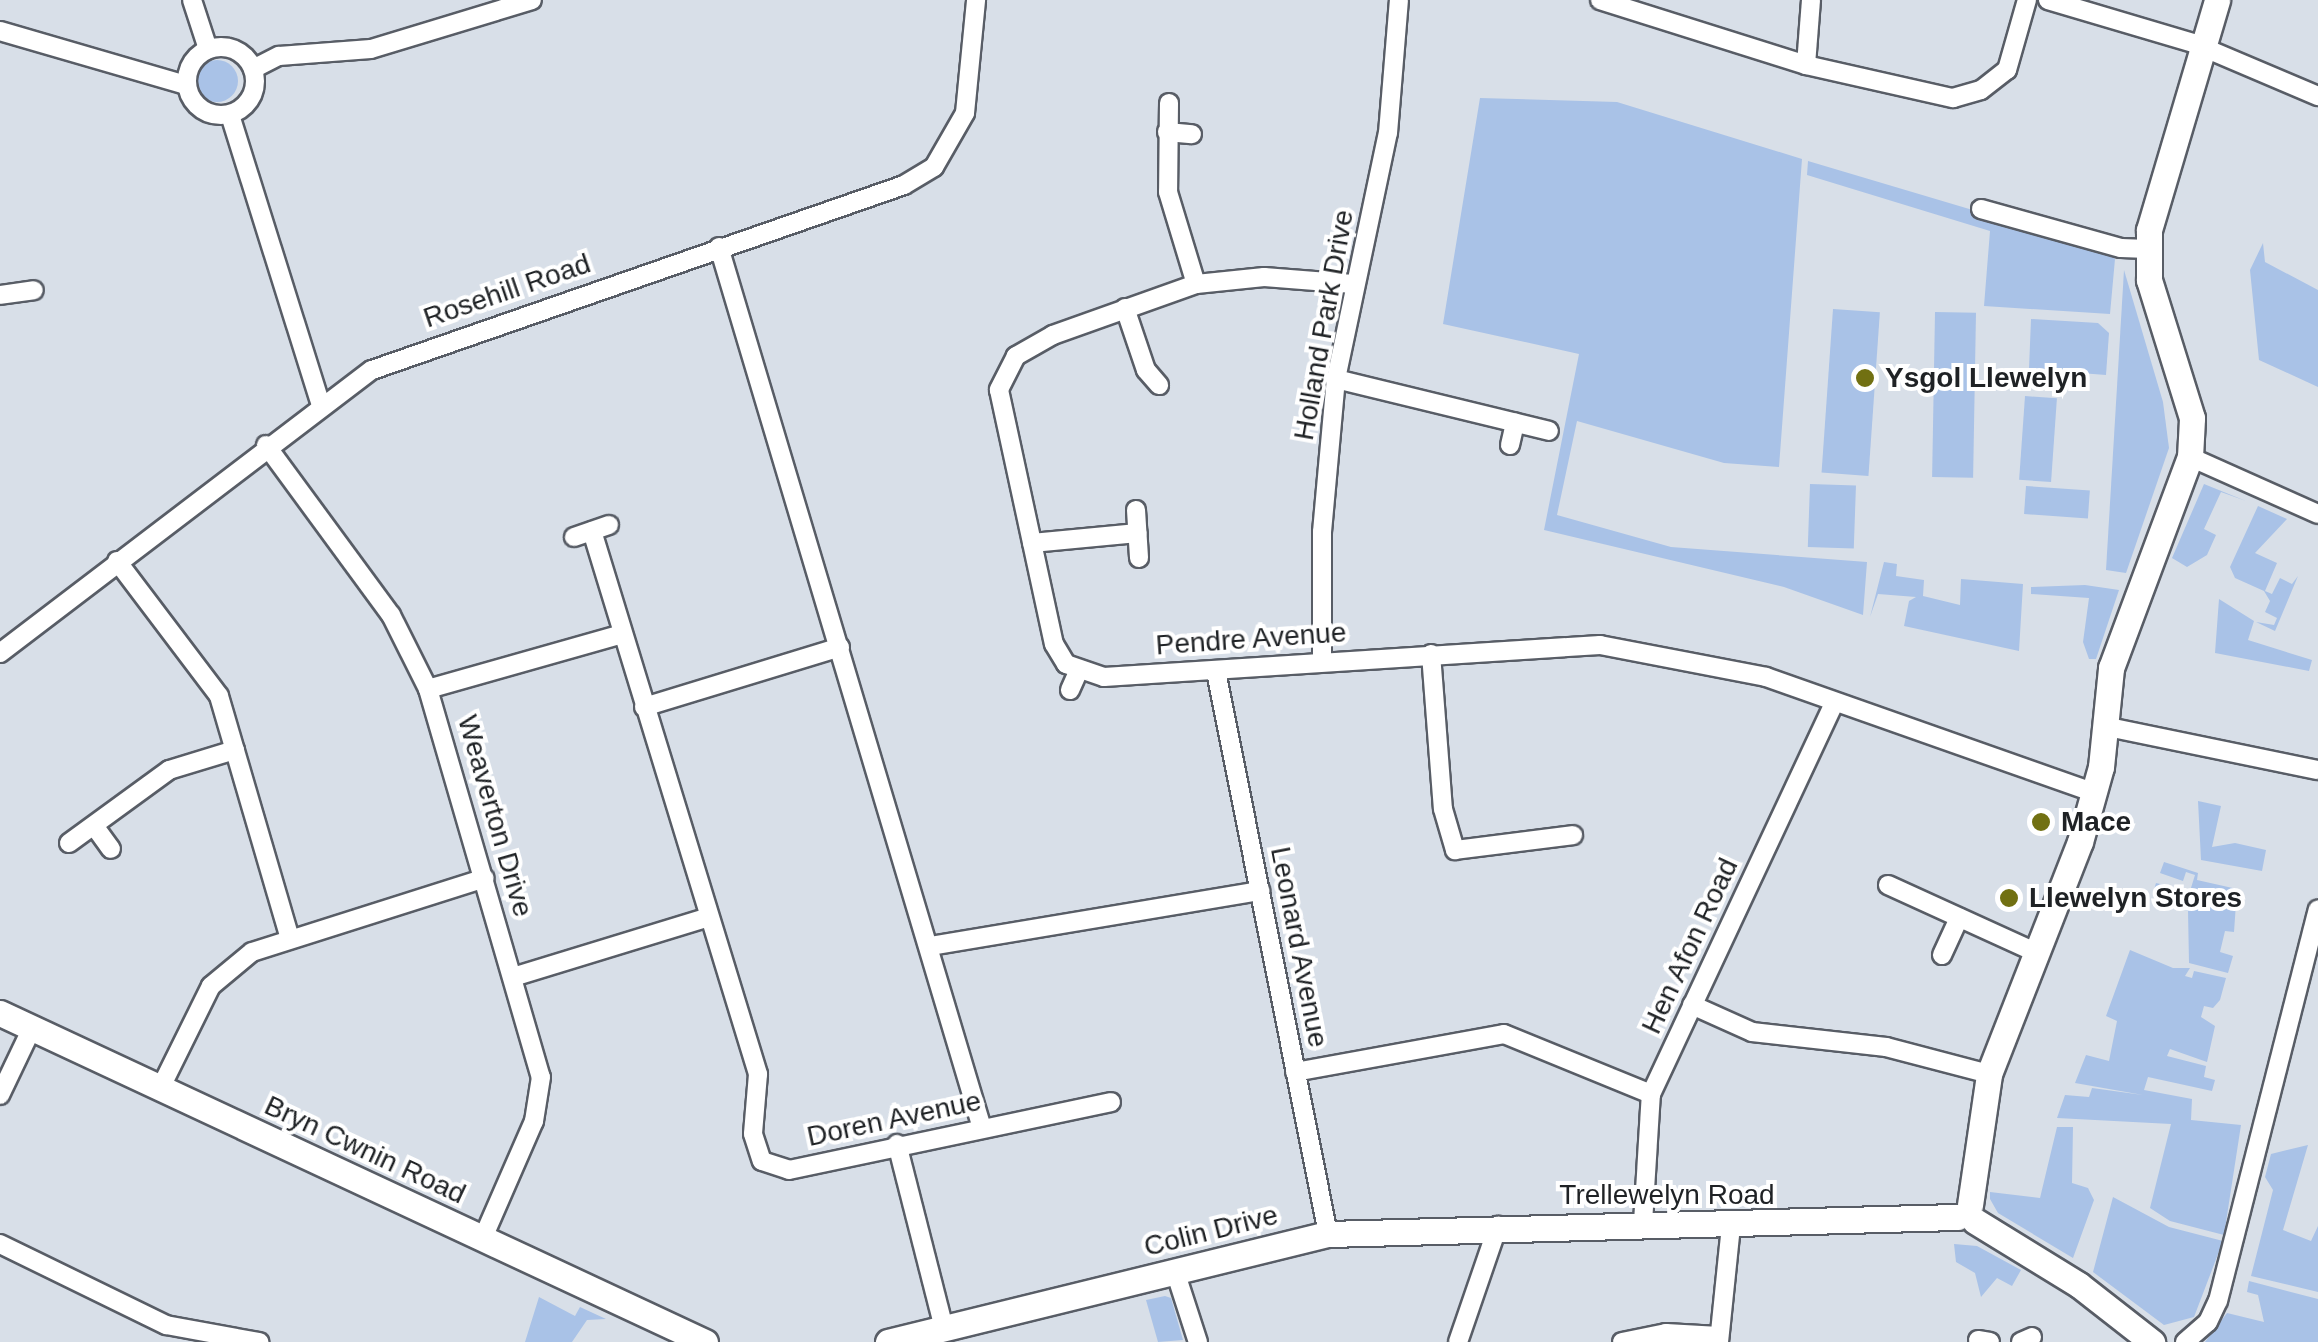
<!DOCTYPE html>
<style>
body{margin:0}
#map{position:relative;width:2318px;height:1342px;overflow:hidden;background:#d8dfe8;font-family:Helvetica,sans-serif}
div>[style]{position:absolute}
.green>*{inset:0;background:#a9c2e7;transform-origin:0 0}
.round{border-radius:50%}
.roads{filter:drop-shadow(2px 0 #585d66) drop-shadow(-2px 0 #585d66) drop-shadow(0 2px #585d66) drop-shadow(0 -2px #585d66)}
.street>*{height:18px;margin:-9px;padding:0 9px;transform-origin:9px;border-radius:9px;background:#fff}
.street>.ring{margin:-9px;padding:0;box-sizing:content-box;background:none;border:18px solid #fff;border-radius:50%}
.secondary>*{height:25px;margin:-12.5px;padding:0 12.5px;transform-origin:12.5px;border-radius:12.5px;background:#fff}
.dots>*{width:28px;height:28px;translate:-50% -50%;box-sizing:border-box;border:5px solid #fff;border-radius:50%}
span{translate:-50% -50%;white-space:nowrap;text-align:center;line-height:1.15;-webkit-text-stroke:8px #fff;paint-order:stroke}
.street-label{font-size:28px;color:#1f2225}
.poi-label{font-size:28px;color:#1f2225;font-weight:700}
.left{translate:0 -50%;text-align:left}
</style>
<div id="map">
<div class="green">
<div class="round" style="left:196px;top:60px;width:42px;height:42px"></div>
<div style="clip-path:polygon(1480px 98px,1617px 102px,1802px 159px,1779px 467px,1724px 463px,1577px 421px,1557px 515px,1671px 547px,1867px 562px,1863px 615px,1784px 587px,1544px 530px,1579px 354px,1443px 324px)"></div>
<div style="clip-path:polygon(1808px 161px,2107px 250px,2115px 259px,2110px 314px,1984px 306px,1990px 231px,1807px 175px)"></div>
<div style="clip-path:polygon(2263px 243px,2265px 262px,2318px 290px,2318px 387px,2259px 360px,2250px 270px)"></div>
<div style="clip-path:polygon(2124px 270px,2163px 402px,2169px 448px,2126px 573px,2106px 570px)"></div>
<div style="left:1833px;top:309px;width:47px;height:164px;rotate:4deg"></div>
<div style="left:1935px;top:312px;width:41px;height:165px;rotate:1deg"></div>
<div style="clip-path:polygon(2031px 319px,2098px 323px,2109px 333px,2106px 375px,2029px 369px)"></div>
<div style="left:2025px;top:396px;width:32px;height:84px;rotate:4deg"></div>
<div style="left:1810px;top:484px;width:46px;height:63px;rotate:2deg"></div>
<div style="clip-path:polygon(2204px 484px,2246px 501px,2221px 492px,2204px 529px,2216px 535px,2207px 555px,2187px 567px,2172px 558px)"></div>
<div style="left:2026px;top:486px;width:64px;height:28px;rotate:4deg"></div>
<div style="clip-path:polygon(2258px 506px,2287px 519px,2255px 553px,2277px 563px,2265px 591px,2272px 594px,2280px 578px,2292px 584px,2298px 576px,2275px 631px,2256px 622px,2274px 625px,2277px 618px,2265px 612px,2270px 601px,2264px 591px,2235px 578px,2230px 567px)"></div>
<div style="clip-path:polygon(1884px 562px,1897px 564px,1896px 576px,1924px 580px,1923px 596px,1960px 605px,1961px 579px,2023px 584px,2019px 651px,1904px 626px,1909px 601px,1916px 597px,1878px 594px,1870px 617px)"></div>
<div style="clip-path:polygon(2085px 585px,2119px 590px,2096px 659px,2089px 659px,2083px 642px,2089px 598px,2031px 594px,2031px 587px)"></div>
<div style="clip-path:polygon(2219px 599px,2254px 621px,2248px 640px,2312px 660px,2309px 671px,2215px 653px)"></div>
<div style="clip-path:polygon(2198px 801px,2221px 806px,2212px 847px,2235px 843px,2266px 850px,2262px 871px,2201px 860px)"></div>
<div style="clip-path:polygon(2164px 862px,2198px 873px,2197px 880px,2237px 889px,2234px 932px,2225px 931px,2220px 952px,2233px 956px,2228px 973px,2189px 963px,2188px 911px,2153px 893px,2156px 883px,2190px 891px,2195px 875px,2186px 872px,2183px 881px,2160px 873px)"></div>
<div style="clip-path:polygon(2130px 950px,2173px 968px,2190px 968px,2185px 976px,2192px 978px,2194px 971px,2226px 978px,2220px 1000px,2213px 1008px,2204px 1006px,2201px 1017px,2215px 1026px,2207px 1062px,2170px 1049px,2167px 1056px,2206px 1066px,2204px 1077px,2215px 1080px,2212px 1091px,2148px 1077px,2144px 1090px,2192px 1099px,2191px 1120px,2241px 1125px,2224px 1235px,2170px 1221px,2150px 1208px,2171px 1124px,2057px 1118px,2065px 1095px,2089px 1097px,2092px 1088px,2143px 1095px,2075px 1083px,2086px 1055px,2109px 1061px,2117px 1021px,2106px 1016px)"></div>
<div style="clip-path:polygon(2057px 1127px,2073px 1127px,2072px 1183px,2088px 1188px,2094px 1200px,2073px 1258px,1998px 1213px,1990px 1199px,1990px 1192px,2040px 1198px)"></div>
<div style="clip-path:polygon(2308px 1145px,2283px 1230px,2311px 1241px,2318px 1226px,2318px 1292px,2251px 1276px,2273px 1190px,2265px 1177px,2271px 1154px)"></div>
<div style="clip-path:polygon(2113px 1197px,2169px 1227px,2223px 1241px,2194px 1317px,2164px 1325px,2093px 1272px)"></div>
<div style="clip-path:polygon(1954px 1244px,1977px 1246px,2021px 1270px,2012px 1286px,1997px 1278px,1981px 1297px,1975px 1273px,1956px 1262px)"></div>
<div style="clip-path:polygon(2249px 1281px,2318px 1299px,2318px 1342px,2205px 1342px,2227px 1313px,2264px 1322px,2258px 1295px,2247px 1292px)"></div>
<div style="clip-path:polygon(1165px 1296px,1171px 1298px,1183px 1340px,1158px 1342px,1146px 1300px)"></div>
<div style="clip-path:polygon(539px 1297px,575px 1316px,580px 1307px,606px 1319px,587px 1320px,572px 1342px,525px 1342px)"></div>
</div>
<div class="roads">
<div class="street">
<div style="left:192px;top:0;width:52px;rotate:71.9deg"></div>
<div style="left:1600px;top:0;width:216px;rotate:17.5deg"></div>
<div style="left:1806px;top:65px;width:151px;rotate:12.7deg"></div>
<div style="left:1953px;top:98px;width:29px;rotate:-16deg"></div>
<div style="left:1981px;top:90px;width:33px;rotate:-38deg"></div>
<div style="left:2007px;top:70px;width:73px;rotate:-74.1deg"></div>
<div style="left:2048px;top:0;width:151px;rotate:16.5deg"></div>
<div style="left:2193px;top:43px;width:136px;rotate:23deg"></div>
<div style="left:0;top:31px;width:194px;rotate:16.2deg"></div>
<div class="ring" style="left:187px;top:47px;width:50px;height:50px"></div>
<div style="left:1806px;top:65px;width:65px;rotate:-85.6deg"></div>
<div style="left:253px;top:69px;width:29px;rotate:-27deg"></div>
<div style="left:279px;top:56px;width:92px;rotate:-4.4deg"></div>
<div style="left:371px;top:49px;width:168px;rotate:-16.9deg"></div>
<div style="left:1169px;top:103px;width:89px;rotate:90.6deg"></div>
<div style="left:1168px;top:192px;width:96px;rotate:73.1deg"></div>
<div style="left:230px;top:115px;width:304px;rotate:72.6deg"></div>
<div style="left:1167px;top:132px;width:25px;rotate:5deg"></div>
<div style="left:1981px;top:209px;width:145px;rotate:15.6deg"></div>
<div style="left:2121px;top:248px;width:27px;rotate:2deg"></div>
<div style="left:719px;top:247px;width:919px;rotate:73.38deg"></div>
<div style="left:1353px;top:284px;width:89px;rotate:-175.5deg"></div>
<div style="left:1264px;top:277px;width:68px;rotate:174.1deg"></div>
<div style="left:1196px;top:284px;width:152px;rotate:160.4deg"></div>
<div style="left:1053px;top:335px;width:43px;rotate:150.4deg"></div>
<div style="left:1016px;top:356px;width:38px;rotate:117deg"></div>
<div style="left:999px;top:390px;width:260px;rotate:77.8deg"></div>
<div style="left:1054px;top:644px;width:23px;rotate:59deg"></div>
<div style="left:1066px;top:664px;width:40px;rotate:18.9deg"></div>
<div style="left:1104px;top:677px;width:497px;rotate:-3.7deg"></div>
<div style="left:1600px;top:645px;width:169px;rotate:10.9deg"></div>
<div style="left:1766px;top:677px;width:349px;rotate:19.4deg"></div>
<div style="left:0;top:295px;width:34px;rotate:-8deg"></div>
<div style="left:1125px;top:308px;width:65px;rotate:71.3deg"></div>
<div style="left:1146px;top:370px;width:20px;rotate:49deg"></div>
<div style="left:1336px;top:379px;width:219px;rotate:13.7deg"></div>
<div style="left:266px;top:445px;width:211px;rotate:53.7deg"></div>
<div style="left:391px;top:615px;width:83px;rotate:63.4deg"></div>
<div style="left:428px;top:689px;width:404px;rotate:73.8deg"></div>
<div style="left:541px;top:1077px;width:45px;rotate:99deg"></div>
<div style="left:534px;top:1121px;width:128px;rotate:113.6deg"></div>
<div style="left:1510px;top:445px;width:23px;rotate:-77deg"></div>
<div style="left:2190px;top:457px;width:140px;rotate:24deg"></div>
<div style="left:1136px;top:510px;width:48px;rotate:86.4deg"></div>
<div style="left:592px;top:531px;width:568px;rotate:73deg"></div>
<div style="left:758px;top:1074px;width:60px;rotate:94.8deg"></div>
<div style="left:753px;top:1134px;width:28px;rotate:72deg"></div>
<div style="left:762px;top:1161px;width:28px;rotate:18deg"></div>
<div style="left:789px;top:1170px;width:329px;rotate:-11.9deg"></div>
<div style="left:574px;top:537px;width:37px;rotate:-19deg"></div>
<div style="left:1032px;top:543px;width:106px;rotate:-5.4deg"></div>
<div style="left:117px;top:561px;width:169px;rotate:52.9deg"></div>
<div style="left:219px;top:696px;width:249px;rotate:73.7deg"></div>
<div style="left:0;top:653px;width:467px;rotate:-37.3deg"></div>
<div style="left:372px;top:370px;width:563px;rotate:-19.17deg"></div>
<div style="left:904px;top:185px;width:35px;rotate:-31deg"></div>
<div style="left:934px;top:167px;width:62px;rotate:-60.1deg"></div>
<div style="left:965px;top:113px;width:114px;rotate:-84.4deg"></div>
<div style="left:1431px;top:654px;width:155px;rotate:85.6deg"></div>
<div style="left:1443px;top:809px;width:43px;rotate:73.7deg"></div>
<div style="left:1455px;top:850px;width:119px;rotate:-7.2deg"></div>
<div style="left:1322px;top:661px;width:129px;rotate:-90deg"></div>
<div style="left:1322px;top:532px;width:154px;rotate:-84.8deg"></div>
<div style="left:1336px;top:379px;width:251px;rotate:-78.1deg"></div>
<div style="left:1388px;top:133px;width:133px;rotate:-85.3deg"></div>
<div style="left:1216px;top:671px;width:574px;rotate:78.75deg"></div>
<div style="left:428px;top:689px;width:202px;rotate:-15.8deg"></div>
<div style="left:1070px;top:690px;width:20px;rotate:-66deg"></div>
<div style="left:644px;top:707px;width:205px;rotate:-17deg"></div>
<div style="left:2108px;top:727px;width:214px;rotate:11.6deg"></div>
<div style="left:95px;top:827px;width:27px;rotate:54deg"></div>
<div style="left:69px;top:843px;width:124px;rotate:-36.1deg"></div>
<div style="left:169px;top:770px;width:69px;rotate:-16.9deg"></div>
<div style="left:1888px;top:885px;width:164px;rotate:24.5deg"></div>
<div style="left:931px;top:946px;width:334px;rotate:-9.5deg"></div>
<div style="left:1942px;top:955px;width:41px;rotate:-65.3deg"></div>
<div style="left:513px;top:977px;width:205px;rotate:-17deg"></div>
<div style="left:1692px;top:1005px;width:66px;rotate:24.2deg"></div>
<div style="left:1752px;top:1032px;width:135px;rotate:6.4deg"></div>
<div style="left:1886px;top:1047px;width:106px;rotate:14.7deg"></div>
<div style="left:1295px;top:1072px;width:212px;rotate:-10.3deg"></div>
<div style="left:1504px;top:1034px;width:159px;rotate:22.2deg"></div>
<div style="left:160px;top:1089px;width:115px;rotate:-63.7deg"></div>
<div style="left:211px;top:986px;width:53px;rotate:-39.7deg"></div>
<div style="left:252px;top:952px;width:244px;rotate:-17.6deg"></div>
<div style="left:0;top:1095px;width:74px;rotate:-64.5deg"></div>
<div style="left:897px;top:1144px;width:190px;rotate:75.7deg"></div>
<div style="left:1643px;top:1223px;width:129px;rotate:-86.5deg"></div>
<div style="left:1651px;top:1094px;width:429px;rotate:-64.9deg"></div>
<div style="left:0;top:1244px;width:185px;rotate:26deg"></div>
<div style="left:166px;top:1325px;width:95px;rotate:10.4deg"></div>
<div style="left:1175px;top:1271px;width:75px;rotate:72.1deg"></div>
<div style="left:1978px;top:1340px;width:12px;rotate:9deg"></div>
<div style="left:1458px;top:1342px;width:123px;rotate:-71deg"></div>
<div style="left:1622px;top:1342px;width:45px;rotate:-11.6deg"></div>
<div style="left:1666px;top:1333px;width:53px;rotate:3.2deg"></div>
<div style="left:1719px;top:1342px;width:118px;rotate:-84.1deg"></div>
<div style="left:2021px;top:1342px;width:12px;rotate:-24deg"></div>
<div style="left:2185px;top:1342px;width:30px;rotate:-41deg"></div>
<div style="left:2208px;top:1322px;width:23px;rotate:-65deg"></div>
<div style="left:2218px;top:1301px;width:404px;rotate:-75.7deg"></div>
</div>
<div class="secondary">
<div style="left:0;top:1013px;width:778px;rotate:25.02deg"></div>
<div style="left:1970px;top:1205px;width:132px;rotate:-81.7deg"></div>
<div style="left:1989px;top:1074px;width:249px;rotate:-68.6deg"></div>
<div style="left:2080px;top:842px;width:78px;rotate:-74.4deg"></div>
<div style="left:2101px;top:767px;width:100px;rotate:-84.2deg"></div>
<div style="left:2111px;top:668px;width:225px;rotate:-69.5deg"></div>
<div style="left:2190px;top:457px;width:39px;rotate:-87deg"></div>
<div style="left:2192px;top:418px;width:145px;rotate:-107.3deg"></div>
<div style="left:2149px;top:280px;width:50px;rotate:-90deg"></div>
<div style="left:2149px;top:230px;width:240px;rotate:-73.5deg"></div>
<div style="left:1975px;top:1221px;width:122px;rotate:31.6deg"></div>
<div style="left:2079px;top:1285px;width:93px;rotate:38deg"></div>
<div style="left:888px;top:1342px;width:453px;rotate:-13.8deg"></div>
<div style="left:1328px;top:1234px;width:630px;rotate:-1.55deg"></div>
</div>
</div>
<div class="dots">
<div style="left:1865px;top:378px;background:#717012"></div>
<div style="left:2041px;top:822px;background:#717012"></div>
<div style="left:2009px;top:898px;background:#717012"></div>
</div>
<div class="street-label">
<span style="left:507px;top:291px;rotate:-19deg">Rosehill Road</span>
<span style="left:1324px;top:325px;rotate:-80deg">Holland Park Drive</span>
<span style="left:1251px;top:639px;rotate:-4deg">Pendre Avenue</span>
<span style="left:495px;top:816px;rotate:74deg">Weaverton Drive</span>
<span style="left:1690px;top:946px;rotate:-65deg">Hen Afon Road</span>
<span style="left:1299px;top:947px;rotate:79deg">Leonard Avenue</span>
<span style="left:894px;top:1119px;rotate:-12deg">Doren Avenue</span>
<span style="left:365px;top:1150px;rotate:25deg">Bryn Cwnin Road</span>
<span style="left:1667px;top:1195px">Trellewelyn Road</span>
<span style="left:1211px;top:1231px;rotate:-14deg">Colin Drive</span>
</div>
<div class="poi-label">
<span class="left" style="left:1885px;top:378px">Ysgol Llewelyn</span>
<span class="left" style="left:2061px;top:822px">Mace</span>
<span class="left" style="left:2029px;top:898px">Llewelyn Stores</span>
</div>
</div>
